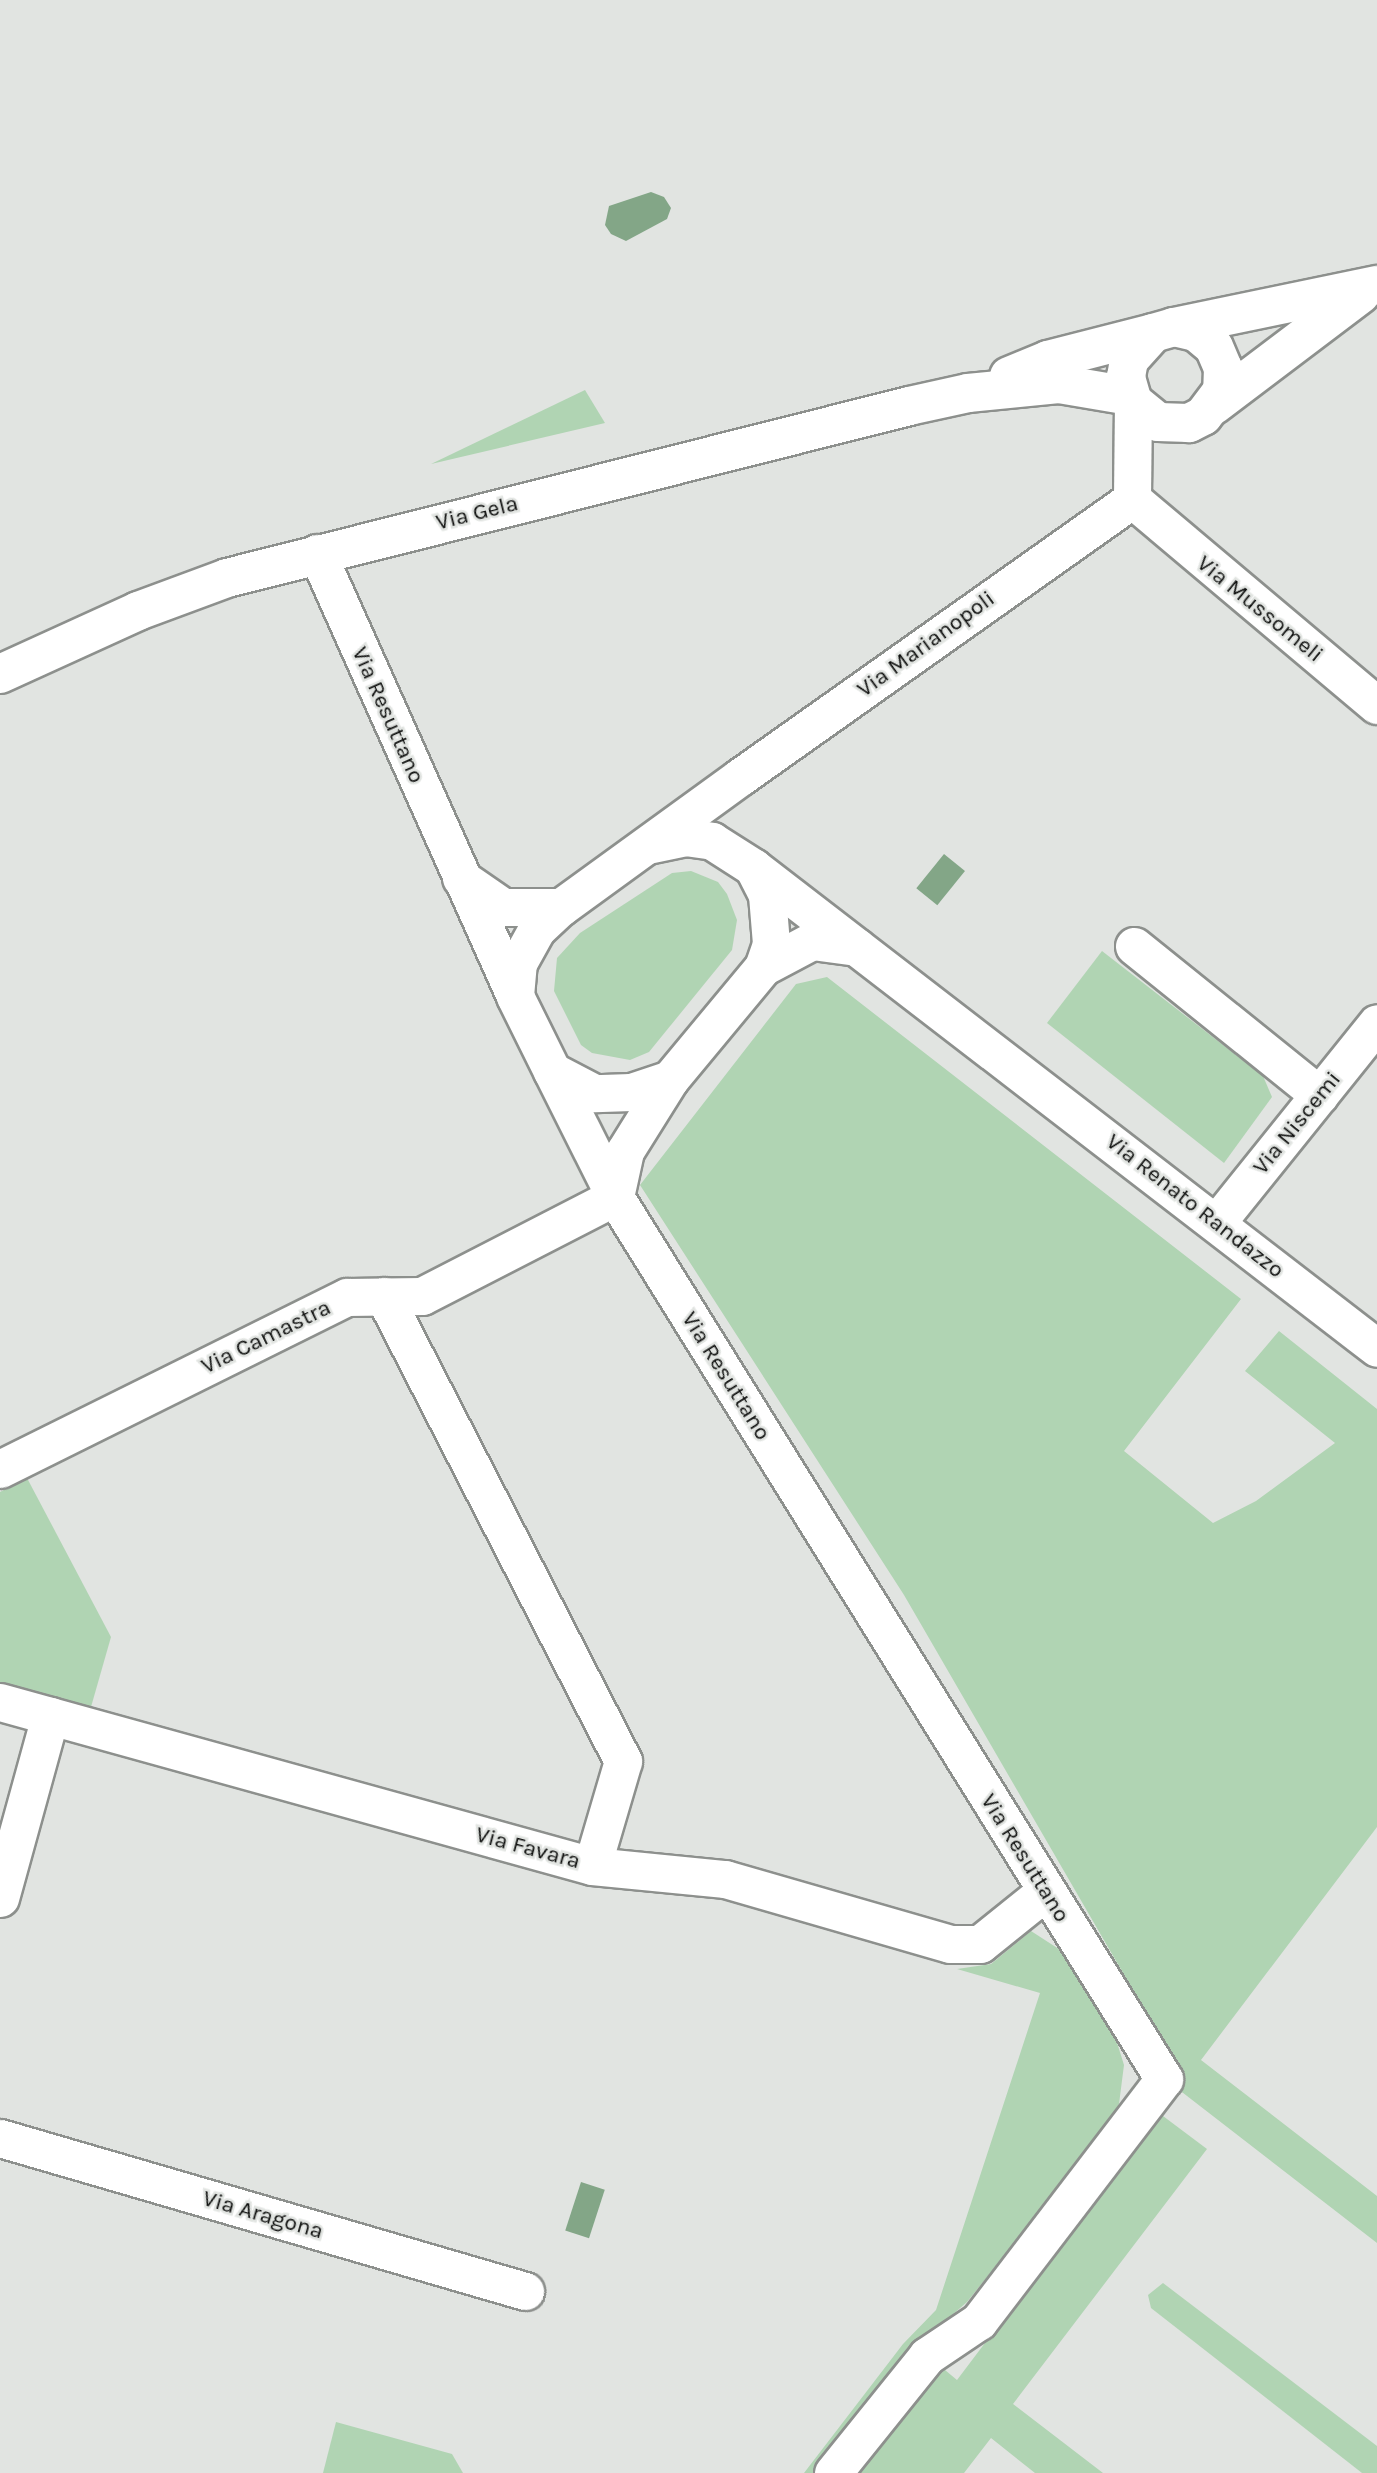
<!DOCTYPE html>
<style>
body{margin:0}
#map{position:relative;width:1377px;height:2473px;overflow:hidden;background:#e1e4e1;font-family:Karla,sans-serif}
div>[style]{position:absolute}
.green>*{inset:0;background:#b0d4b3}
.water>*{inset:0;background:#83a687;transform-origin:0 0}
.roads{filter:drop-shadow(2px 0 #8d908d) drop-shadow(-2px 0 #8d908d) drop-shadow(0 2px #8d908d) drop-shadow(0 -2px #8d908d)}
.street>*{height:37px;margin:-18.5px;padding:0 18.5px;transform-origin:18.5px;border-radius:18.5px;background:#fff}
.secondary>*{height:38px;margin:-19px;padding:0 19px;transform-origin:19px;border-radius:19px;background:#fff}
span{translate:-50% -50%;white-space:nowrap;text-align:center;line-height:1.15;-webkit-text-stroke:5px #e1e4e1;paint-order:stroke}
.street-label{font-size:23px;color:#0f100f}
</style>
<div id="map">
<div class="green">
<div style="clip-path:polygon(585px 390px,605px 423px,431px 464px)"></div>
<div style="clip-path:polygon(691px 871px,718px 882px,727px 894px,737px 920px,732px 950px,649px 1052px,630px 1060px,592px 1053px,581px 1045px,554px 991px,557px 958px,580px 933px,672px 873px)"></div>
<div style="clip-path:polygon(1102px 951px,1263px 1076px,1272px 1097px,1224px 1163px,1047px 1023px)"></div>
<div style="clip-path:polygon(827px 977px,1241px 1299px,1124px 1451px,1213px 1523px,1256px 1501px,1335px 1443px,1245px 1371px,1279px 1331px,1377px 1409px,1377px 1827px,1201px 2060px,1377px 2196px,1377px 2243px,1178px 2089px,1185px 2080px,904px 1595px,640px 1185px,796px 984px)"></div>
<div style="clip-path:polygon(27px 1478px,111px 1637px,91px 1707px,0 1683px,0 1492px)"></div>
<div style="clip-path:polygon(1031px 1931px,1065px 1953px,1110px 2020px,1124px 2065px,1119px 2104px,1108px 2126px,967px 2302px,911px 2351px,813px 2473px,804px 2473px,903px 2344px,936px 2310px,1040px 1993px,957px 1969px,991px 1964px)"></div>
<div style="clip-path:polygon(1159px 2113px,1207px 2149px,1013px 2404px,1103px 2473px,1035px 2473px,991px 2438px,964px 2473px,855px 2473px,939px 2365px,957px 2380px)"></div>
<div style="clip-path:polygon(1163px 2283px,1377px 2446px,1377px 2473px,1362px 2473px,1151px 2308px,1148px 2295px)"></div>
<div style="clip-path:polygon(336px 2422px,452px 2454px,463px 2473px,323px 2473px)"></div>
</div>
<div class="water">
<div style="clip-path:polygon(651px 192px,664px 197px,671px 208px,667px 219px,626px 241px,611px 234px,605px 225px,609px 206px)"></div>
<div style="left:944px;top:854px;width:27px;height:44px;rotate:39deg"></div>
<div style="left:581px;top:2182px;width:25px;height:51px;rotate:18deg"></div>
</div>
<div class="roads">
<div class="street">
<div style="left:1133px;top:402px;width:97px;rotate:90.6deg"></div>
<div style="left:1132px;top:499px;width:320px;rotate:40.1deg"></div>
<div style="left:317px;top:553px;width:485px;rotate:65.9deg"></div>
<div style="left:648px;top:845px;width:38px;rotate:-12deg"></div>
<div style="left:685px;top:837px;width:27px;rotate:8deg"></div>
<div style="left:712px;top:841px;width:49px;rotate:32.4deg"></div>
<div style="left:753px;top:867px;width:31px;rotate:63deg"></div>
<div style="left:767px;top:895px;width:49px;rotate:85.3deg"></div>
<div style="left:771px;top:944px;width:24px;rotate:109deg"></div>
<div style="left:763px;top:967px;width:146px;rotate:129.7deg"></div>
<div style="left:670px;top:1079px;width:41px;rotate:161.6deg"></div>
<div style="left:631px;top:1092px;width:37px;rotate:178deg"></div>
<div style="left:594px;top:1093px;width:47px;rotate:-152.4deg"></div>
<div style="left:552px;top:1071px;width:84px;rotate:-116.3deg"></div>
<div style="left:515px;top:996px;width:33px;rotate:-85deg"></div>
<div style="left:518px;top:963px;width:38px;rotate:-61deg"></div>
<div style="left:536px;top:930px;width:34px;rotate:-43deg"></div>
<div style="left:561px;top:907px;width:221px;rotate:-36deg"></div>
<div style="left:740px;top:777px;width:481px;rotate:-35.3deg"></div>
<div style="left:754px;top:868px;width:786px;rotate:37.61deg"></div>
<div style="left:461px;top:878px;width:51px;rotate:34.6deg"></div>
<div style="left:503px;top:907px;width:58px"></div>
<div style="left:1134px;top:946px;width:238px;rotate:38.8deg"></div>
<div style="left:763px;top:967px;width:55px;rotate:-28deg"></div>
<div style="left:812px;top:941px;width:45px;rotate:7.6deg"></div>
<div style="left:552px;top:1071px;width:141px;rotate:63.4deg"></div>
<div style="left:615px;top:1197px;width:1039px;rotate:58.1deg"></div>
<div style="left:1164px;top:2079px;width:305px;rotate:127.4deg"></div>
<div style="left:979px;top:2321px;width:63px;rotate:146.1deg"></div>
<div style="left:927px;top:2356px;width:150px;rotate:128.8deg"></div>
<div style="left:615px;top:1197px;width:47px;rotate:-77.7deg"></div>
<div style="left:625px;top:1151px;width:85px;rotate:-58deg"></div>
<div style="left:1217px;top:1222px;width:255px;rotate:-51.2deg"></div>
<div style="left:384px;top:1296px;width:523px;rotate:62.8deg"></div>
<div style="left:623px;top:1761px;width:109px;rotate:106.4deg"></div>
<div style="left:0;top:1469px;width:387px;rotate:-26.4deg"></div>
<div style="left:347px;top:1297px;width:75px;rotate:-0.8deg"></div>
<div style="left:422px;top:1296px;width:217px;rotate:-27.2deg"></div>
<div style="left:0;top:1702px;width:614px;rotate:15.48deg"></div>
<div style="left:592px;top:1866px;width:134px;rotate:5.6deg"></div>
<div style="left:725px;top:1879px;width:234px;rotate:16.1deg"></div>
<div style="left:950px;top:1944px;width:30px"></div>
<div style="left:980px;top:1944px;width:85px;rotate:-38.8deg"></div>
<div style="left:0;top:1898px;width:189px;rotate:-74.6deg"></div>
<div style="left:0;top:2138px;width:547px;rotate:16.25deg"></div>
</div>
<div class="secondary">
<div style="left:1174px;top:327px;width:207px;rotate:-11.7deg"></div>
<div style="left:1009px;top:376px;width:42px;rotate:-22.3deg"></div>
<div style="left:1048px;top:360px;width:108px;rotate:-14.4deg"></div>
<div style="left:1153px;top:333px;width:22px;rotate:-16deg"></div>
<div style="left:1174px;top:327px;width:23px;rotate:13deg"></div>
<div style="left:1196px;top:332px;width:23px;rotate:40deg"></div>
<div style="left:1214px;top:347px;width:23px;rotate:67deg"></div>
<div style="left:1223px;top:368px;width:23px;rotate:92deg"></div>
<div style="left:1222px;top:391px;width:31px;rotate:127deg"></div>
<div style="left:1203px;top:416px;width:16px;rotate:153deg"></div>
<div style="left:1189px;top:423px;width:31px;rotate:-178deg"></div>
<div style="left:1158px;top:422px;width:32px;rotate:-141deg"></div>
<div style="left:1133px;top:402px;width:26px;rotate:-106deg"></div>
<div style="left:1126px;top:377px;width:17px;rotate:-80deg"></div>
<div style="left:1129px;top:360px;width:36px;rotate:-48deg"></div>
<div style="left:1214px;top:405px;width:184px;rotate:-37.1deg"></div>
<div style="left:0;top:674px;width:152px;rotate:-24.5deg"></div>
<div style="left:138px;top:611px;width:95px;rotate:-20.3deg"></div>
<div style="left:227px;top:578px;width:703px;rotate:-14.15deg"></div>
<div style="left:909px;top:406px;width:60px;rotate:-12.4deg"></div>
<div style="left:968px;top:393px;width:91px;rotate:-5.6deg"></div>
<div style="left:1059px;top:384px;width:72px;rotate:9.6deg"></div>
</div>
</div>
<div class="street-label">
<span style="left:477px;top:513px;rotate:-14deg">Via Gela</span>
<span style="left:1260px;top:609px;rotate:39deg">Via Mussomeli</span>
<span style="left:926px;top:644px;rotate:-36deg">Via Marianopoli</span>
<span style="left:388px;top:715px;rotate:66deg">Via Resuttano</span>
<span style="left:1297px;top:1123px;rotate:-51deg">Via Niscemi</span>
<span style="left:1195px;top:1206px;rotate:38deg">Via Renato Randazzo</span>
<span style="left:266px;top:1337px;rotate:-26deg">Via Camastra</span>
<span style="left:726px;top:1376px;rotate:58deg">Via Resuttano</span>
<span style="left:528px;top:1848px;rotate:15deg">Via Favara</span>
<span style="left:1025px;top:1858px;rotate:58deg">Via Resuttano</span>
<span style="left:263px;top:2215px;rotate:16deg">Via Aragona</span>
</div>
</div>
